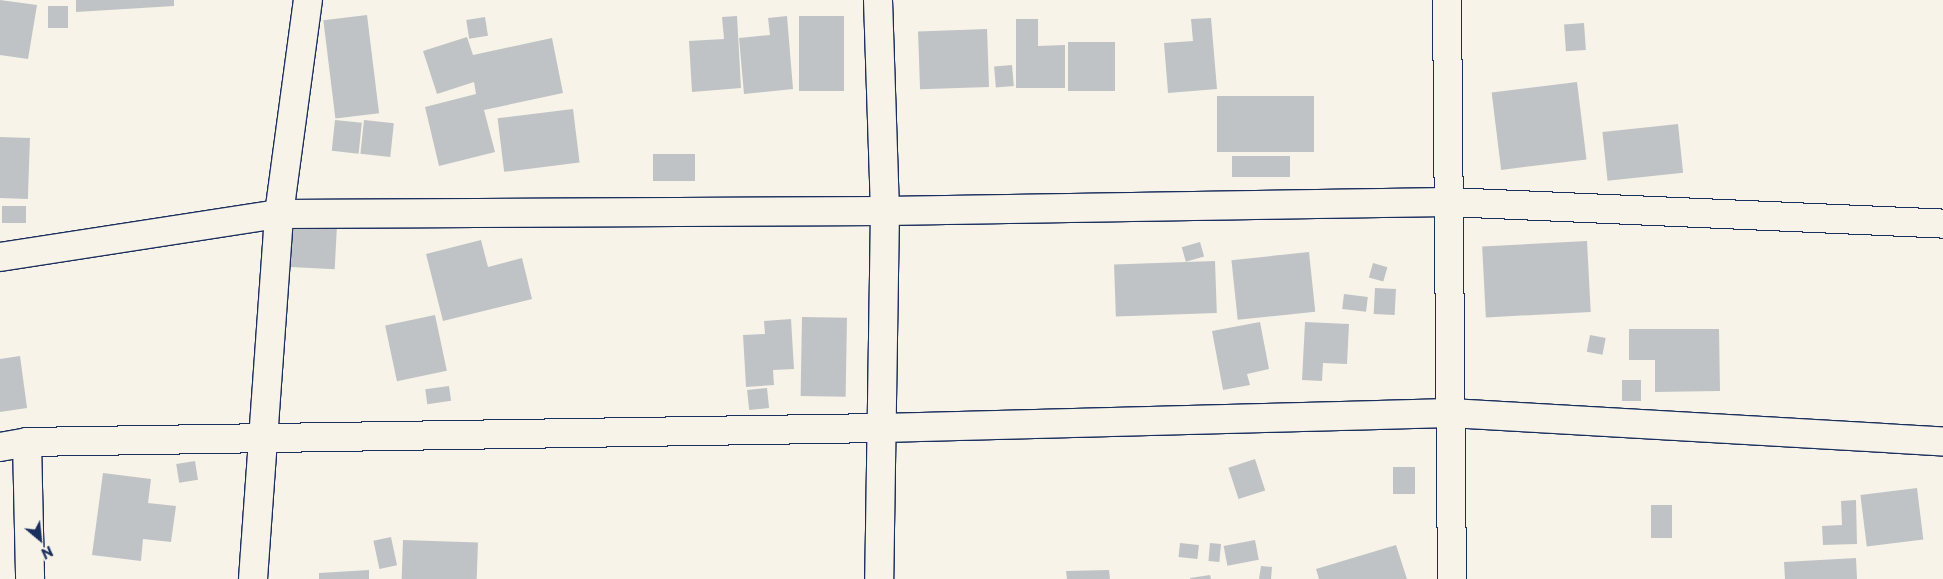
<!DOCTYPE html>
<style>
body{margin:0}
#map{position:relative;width:1943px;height:579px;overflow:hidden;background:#f7f3e8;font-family:"Playpen Sans",sans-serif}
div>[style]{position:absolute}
.building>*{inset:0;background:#c0c3c5;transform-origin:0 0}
.roads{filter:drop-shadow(1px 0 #1b2f5e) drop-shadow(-1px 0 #1b2f5e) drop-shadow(0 1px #1b2f5e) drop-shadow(0 -1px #1b2f5e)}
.minor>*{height:28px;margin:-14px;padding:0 14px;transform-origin:14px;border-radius:14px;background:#f7f3e8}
span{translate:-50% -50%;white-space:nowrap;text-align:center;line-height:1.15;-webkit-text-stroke:4.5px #f7f3e8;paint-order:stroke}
.north{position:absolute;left:15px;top:514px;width:50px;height:50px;-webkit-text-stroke:4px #f7f3e8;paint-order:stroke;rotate:152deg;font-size:14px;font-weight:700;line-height:20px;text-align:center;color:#1b2f5e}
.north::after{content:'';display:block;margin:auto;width:18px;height:22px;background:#1b2f5e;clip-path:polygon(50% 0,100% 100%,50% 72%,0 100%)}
</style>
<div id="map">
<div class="building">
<div style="clip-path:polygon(0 0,37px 5px,28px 59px,0 55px)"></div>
<div style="clip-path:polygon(76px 0,174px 0,174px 6px,76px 12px)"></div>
<div style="left:48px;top:6px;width:20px;height:22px"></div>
<div style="left:367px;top:15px;width:99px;height:44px;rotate:83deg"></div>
<div style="clip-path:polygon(737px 16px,741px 88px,692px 92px,689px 41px,724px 39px,722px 17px)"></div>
<div style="clip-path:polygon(787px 16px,793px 89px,744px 94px,739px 38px,770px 35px,768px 18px)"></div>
<div style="left:799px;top:16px;width:45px;height:75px"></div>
<div style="left:485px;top:17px;width:19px;height:19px;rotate:81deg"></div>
<div style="clip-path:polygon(1211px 18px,1217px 89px,1168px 93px,1164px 43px,1193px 41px,1191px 19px)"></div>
<div style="clip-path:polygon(1016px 19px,1038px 19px,1038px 46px,1065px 45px,1065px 88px,1016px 88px)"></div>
<div style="left:1584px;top:23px;width:27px;height:20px;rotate:86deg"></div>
<div style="left:987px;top:29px;width:58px;height:69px;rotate:88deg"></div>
<div style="clip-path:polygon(467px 37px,473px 55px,552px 38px,563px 93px,484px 110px,495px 152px,439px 166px,425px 107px,476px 94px,474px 82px,437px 94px,423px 51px)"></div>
<div style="left:1068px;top:42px;width:47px;height:49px"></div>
<div style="left:1012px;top:65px;width:21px;height:18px;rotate:85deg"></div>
<div style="left:1577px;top:82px;width:78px;height:86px;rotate:83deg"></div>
<div style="left:1314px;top:96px;width:56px;height:97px;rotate:90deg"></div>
<div style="left:573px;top:109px;width:54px;height:76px;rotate:83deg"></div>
<div style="left:335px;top:120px;width:27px;height:31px;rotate:6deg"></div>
<div style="left:364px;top:120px;width:30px;height:34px;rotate:6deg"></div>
<div style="left:1678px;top:124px;width:49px;height:76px;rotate:84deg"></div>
<div style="left:0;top:137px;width:30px;height:61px;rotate:2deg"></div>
<div style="left:653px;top:154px;width:42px;height:27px"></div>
<div style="left:1290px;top:156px;width:21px;height:58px;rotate:90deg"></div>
<div style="left:2px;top:206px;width:24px;height:17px"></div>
<div style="left:293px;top:224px;width:44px;height:43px;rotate:3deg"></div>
<div style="clip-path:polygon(481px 240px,488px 267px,522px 258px,532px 299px,443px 321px,426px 254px)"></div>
<div style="left:1587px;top:241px;width:71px;height:105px;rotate:87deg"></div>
<div style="left:1200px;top:242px;width:15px;height:19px;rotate:74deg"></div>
<div style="left:1309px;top:252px;width:60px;height:78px;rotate:84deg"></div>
<div style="left:1215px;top:261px;width:52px;height:101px;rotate:88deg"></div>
<div style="left:1373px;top:263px;width:15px;height:15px;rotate:16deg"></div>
<div style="left:1375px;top:288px;width:21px;height:26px;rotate:3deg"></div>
<div style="left:1344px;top:294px;width:24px;height:15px;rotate:7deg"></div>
<div style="left:435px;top:315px;width:57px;height:51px;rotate:78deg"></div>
<div style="left:802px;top:317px;width:45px;height:79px;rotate:1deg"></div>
<div style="clip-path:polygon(791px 319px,794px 369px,773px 370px,774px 385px,746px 387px,743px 335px,765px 334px,764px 321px)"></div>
<div style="clip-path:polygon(1260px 322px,1269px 369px,1247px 374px,1250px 385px,1223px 390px,1212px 331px)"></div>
<div style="clip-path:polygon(1305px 322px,1349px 324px,1347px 364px,1323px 363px,1322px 381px,1302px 380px)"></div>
<div style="clip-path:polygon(1629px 329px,1719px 329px,1720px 391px,1655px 392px,1655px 360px,1629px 360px)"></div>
<div style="left:1590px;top:335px;width:16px;height:17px;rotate:11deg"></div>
<div style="clip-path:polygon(20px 356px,27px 408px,0 412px,0 359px)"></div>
<div style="left:1641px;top:380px;width:21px;height:19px;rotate:90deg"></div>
<div style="left:449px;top:386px;width:15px;height:24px;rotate:82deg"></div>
<div style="left:767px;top:388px;width:20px;height:20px;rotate:84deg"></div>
<div style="left:1255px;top:459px;width:33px;height:28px;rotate:72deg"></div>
<div style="left:195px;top:461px;width:19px;height:19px;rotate:81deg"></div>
<div style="left:1393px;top:467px;width:22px;height:27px"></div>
<div style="clip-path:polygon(103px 473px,151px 479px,148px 503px,176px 506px,171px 542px,143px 539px,141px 561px,92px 555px)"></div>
<div style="left:1917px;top:488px;width:52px;height:57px;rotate:83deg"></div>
<div style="clip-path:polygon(1856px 500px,1857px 544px,1823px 545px,1822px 526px,1842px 525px,1841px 501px)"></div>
<div style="left:1651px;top:505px;width:21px;height:33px"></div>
<div style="left:391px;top:537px;width:29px;height:18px;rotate:78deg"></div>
<div style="left:403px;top:540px;width:75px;height:39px;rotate:2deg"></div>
<div style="left:1255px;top:540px;width:20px;height:32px;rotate:79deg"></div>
<div style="left:1180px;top:543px;width:19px;height:14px;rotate:6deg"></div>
<div style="left:1210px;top:543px;width:11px;height:18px;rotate:5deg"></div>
<div style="clip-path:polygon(1396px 545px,1407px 579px,1319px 579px,1316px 569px)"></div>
<div style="clip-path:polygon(1856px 558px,1857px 579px,1785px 579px,1784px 562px)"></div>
<div style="clip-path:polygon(1261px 566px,1272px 567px,1271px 579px,1259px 579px)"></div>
<div style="clip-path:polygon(369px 570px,369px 579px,319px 579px,319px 573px)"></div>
<div style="clip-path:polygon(1109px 570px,1110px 579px,1067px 579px,1066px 571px)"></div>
<div style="clip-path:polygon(1210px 575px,1211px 579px,1190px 579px,1190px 578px)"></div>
</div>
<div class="roads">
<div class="minor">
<div style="left:878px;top:0;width:211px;rotate:88.1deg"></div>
<div style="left:885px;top:211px;width:368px;rotate:90.9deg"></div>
<div style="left:1447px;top:0;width:579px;rotate:89.51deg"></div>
<div style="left:0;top:257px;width:282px;rotate:-8.8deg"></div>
<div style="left:279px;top:214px;width:606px;rotate:-0.28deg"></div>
<div style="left:885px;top:211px;width:563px;rotate:-0.92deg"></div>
<div style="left:1448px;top:202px;width:495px;rotate:2.5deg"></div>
<div style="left:27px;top:442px;width:137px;rotate:88.7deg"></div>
<div style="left:0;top:447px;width:27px;rotate:-10deg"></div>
<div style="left:27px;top:442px;width:855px;rotate:-0.94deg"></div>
<div style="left:882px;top:428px;width:568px;rotate:-1.51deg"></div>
<div style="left:1450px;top:413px;width:494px;rotate:3.3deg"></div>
<div style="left:253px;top:579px;width:366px;rotate:-85.9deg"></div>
<div style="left:279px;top:214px;width:216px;rotate:-82.3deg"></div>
</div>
</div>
<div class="north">N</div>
</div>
